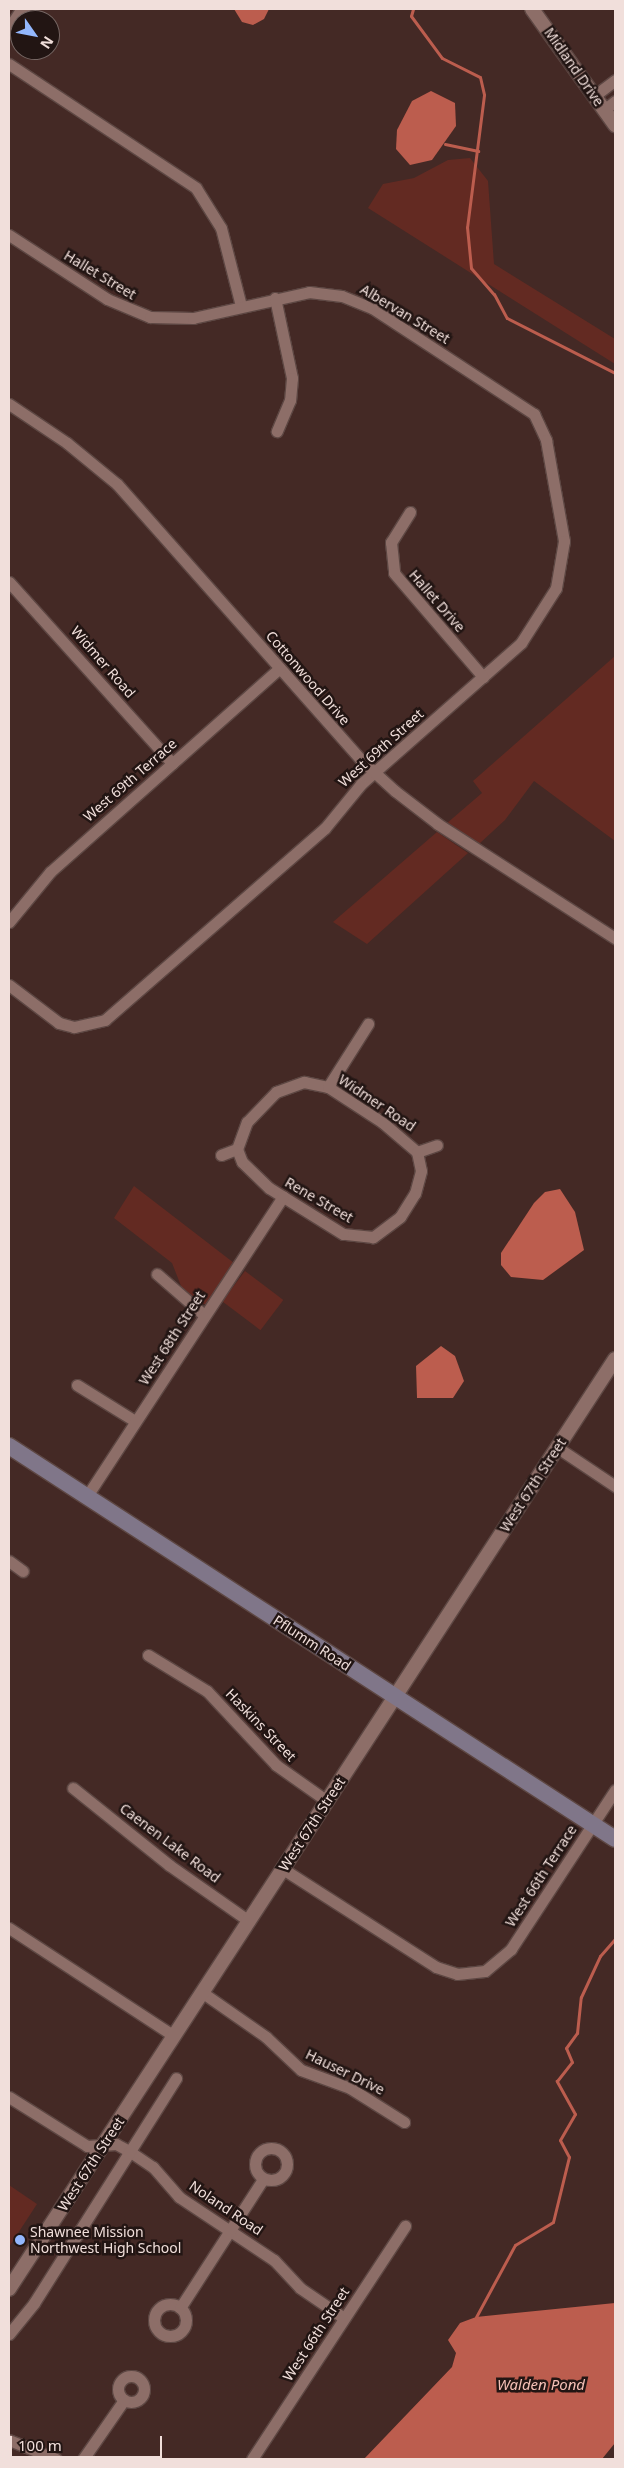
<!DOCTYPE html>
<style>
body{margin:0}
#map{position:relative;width:624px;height:2468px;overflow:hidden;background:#442925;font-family:"Noto Sans",sans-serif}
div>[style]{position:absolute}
.green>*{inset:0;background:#632a22;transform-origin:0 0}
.water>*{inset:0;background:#bc5d4e}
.stream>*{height:3px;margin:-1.5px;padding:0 1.5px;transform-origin:1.5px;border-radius:1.5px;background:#bc5d4e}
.roads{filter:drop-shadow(1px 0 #5d4743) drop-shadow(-1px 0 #5d4743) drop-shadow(0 1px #5d4743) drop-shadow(0 -1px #5d4743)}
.minor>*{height:11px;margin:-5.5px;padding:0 5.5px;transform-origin:5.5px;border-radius:5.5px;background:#8d6e68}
.minor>.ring{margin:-5.5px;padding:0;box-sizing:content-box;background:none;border:11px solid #8d6e68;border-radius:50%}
.tertiary>*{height:14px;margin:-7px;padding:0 7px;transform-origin:7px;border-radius:7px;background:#8d6e68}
.secondary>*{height:16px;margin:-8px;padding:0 8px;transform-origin:8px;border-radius:8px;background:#807689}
.dots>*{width:14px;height:14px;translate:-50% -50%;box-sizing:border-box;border:2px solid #221513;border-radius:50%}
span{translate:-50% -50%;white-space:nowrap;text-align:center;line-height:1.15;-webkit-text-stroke:5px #221513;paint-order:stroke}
.street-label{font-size:14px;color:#f1dfdb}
.poi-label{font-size:14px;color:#f1dfdb}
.left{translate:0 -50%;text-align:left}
.water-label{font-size:15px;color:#f5c0b6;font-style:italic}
.frame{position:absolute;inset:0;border:10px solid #f1dfdb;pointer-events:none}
.north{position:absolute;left:10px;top:10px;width:50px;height:50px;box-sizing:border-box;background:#221513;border:1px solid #756663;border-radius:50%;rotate:123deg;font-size:14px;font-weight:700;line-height:20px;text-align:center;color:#f1dfdb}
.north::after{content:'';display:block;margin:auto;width:18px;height:22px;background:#93b7fd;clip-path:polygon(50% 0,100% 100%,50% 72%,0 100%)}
.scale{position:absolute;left:10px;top:2436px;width:152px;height:22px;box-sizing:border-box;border:2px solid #f1dfdb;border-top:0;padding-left:6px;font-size:15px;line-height:18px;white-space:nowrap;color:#f1dfdb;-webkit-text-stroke:4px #221513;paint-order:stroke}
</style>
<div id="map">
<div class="green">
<div style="clip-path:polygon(470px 158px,488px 181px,494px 264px,615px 339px,615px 364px,368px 208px,383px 184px,414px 178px,448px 160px)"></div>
<div style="clip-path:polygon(615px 656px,615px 841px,534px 781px,505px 820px,479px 844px,446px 824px,482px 793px,473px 781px)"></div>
<div style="clip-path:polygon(437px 832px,468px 853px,367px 944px,333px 922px)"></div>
<div style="clip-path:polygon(134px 1186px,234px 1263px,206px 1304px,196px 1304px,183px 1291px,172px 1263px,114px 1218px)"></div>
<div style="left:245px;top:1271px;width:48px;height:38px;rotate:37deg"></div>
<div style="clip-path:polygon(9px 2185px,37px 2204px,9px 2247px)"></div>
</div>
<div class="water">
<div style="clip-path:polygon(234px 9px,269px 9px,264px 19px,253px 25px,242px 22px)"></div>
<div style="clip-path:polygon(431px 91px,455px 103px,456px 126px,432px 160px,410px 165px,396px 149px,397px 130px,412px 101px)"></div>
<div style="clip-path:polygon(560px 1189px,575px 1212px,584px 1250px,543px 1280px,511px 1277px,501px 1265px,501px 1253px,534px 1203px,545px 1192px)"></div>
<div style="clip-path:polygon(441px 1346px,455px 1356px,464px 1381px,453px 1398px,417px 1398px,416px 1366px)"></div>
<div style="clip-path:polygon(615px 2303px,615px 2443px,602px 2459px,364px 2459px,452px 2367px,456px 2353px,448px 2340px,460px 2323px,476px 2317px)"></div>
</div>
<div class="stream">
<div style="left:413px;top:9px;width:7px;rotate:106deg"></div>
<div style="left:411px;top:16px;width:52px;rotate:53.6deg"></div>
<div style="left:442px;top:58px;width:42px;rotate:26.6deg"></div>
<div style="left:480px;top:77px;width:18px;rotate:77deg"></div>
<div style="left:484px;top:95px;width:133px;rotate:97.3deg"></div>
<div style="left:467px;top:227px;width:41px;rotate:84.4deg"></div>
<div style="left:471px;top:268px;width:35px;rotate:49deg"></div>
<div style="left:494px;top:294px;width:27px;rotate:62deg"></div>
<div style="left:507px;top:318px;width:121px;rotate:27deg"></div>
<div style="left:445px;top:144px;width:34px;rotate:12deg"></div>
<div style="left:476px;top:2317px;width:82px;rotate:-61.6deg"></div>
<div style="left:515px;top:2245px;width:44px;rotate:-31.2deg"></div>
<div style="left:553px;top:2222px;width:67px;rotate:-76.2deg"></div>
<div style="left:569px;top:2157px;width:19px;rotate:-118deg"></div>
<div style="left:560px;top:2140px;width:30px;rotate:-60deg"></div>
<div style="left:575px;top:2114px;width:38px;rotate:-119deg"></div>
<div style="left:557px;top:2081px;width:24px;rotate:-52deg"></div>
<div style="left:572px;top:2062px;width:15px;rotate:-113deg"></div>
<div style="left:566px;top:2048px;width:19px;rotate:-54deg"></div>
<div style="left:577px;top:2033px;width:36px;rotate:-84deg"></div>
<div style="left:581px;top:1997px;width:45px;rotate:-65.1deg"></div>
<div style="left:600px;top:1956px;width:23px;rotate:-49deg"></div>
</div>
<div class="roads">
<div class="minor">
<div style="left:9px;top:64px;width:224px;rotate:33.5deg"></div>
<div style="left:196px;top:188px;width:47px;rotate:58deg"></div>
<div style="left:221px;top:228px;width:81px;rotate:75.6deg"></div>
<div style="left:594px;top:96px;width:26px;rotate:-37deg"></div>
<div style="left:604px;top:110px;width:14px;rotate:-39deg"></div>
<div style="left:9px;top:235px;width:117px;rotate:33.1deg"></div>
<div style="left:107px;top:299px;width:47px;rotate:22.7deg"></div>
<div style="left:150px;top:317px;width:43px;rotate:1.3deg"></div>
<div style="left:193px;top:318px;width:119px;rotate:-12.6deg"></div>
<div style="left:309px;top:292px;width:33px;rotate:7deg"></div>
<div style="left:342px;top:296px;width:32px;rotate:22deg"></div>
<div style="left:372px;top:308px;width:194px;rotate:33.2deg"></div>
<div style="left:534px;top:414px;width:29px;rotate:65deg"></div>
<div style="left:546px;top:440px;width:103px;rotate:79.9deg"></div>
<div style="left:564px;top:541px;width:48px;rotate:99.7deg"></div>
<div style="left:556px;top:588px;width:65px;rotate:122.5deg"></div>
<div style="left:521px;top:643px;width:213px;rotate:138.6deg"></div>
<div style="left:361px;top:784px;width:57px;rotate:129.3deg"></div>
<div style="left:325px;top:828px;width:292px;rotate:138.9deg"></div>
<div style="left:105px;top:1020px;width:32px;rotate:167deg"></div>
<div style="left:74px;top:1027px;width:16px;rotate:-165deg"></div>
<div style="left:59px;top:1023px;width:63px;rotate:-142.8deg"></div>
<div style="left:275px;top:298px;width:82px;rotate:78deg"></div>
<div style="left:292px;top:378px;width:22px;rotate:95deg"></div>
<div style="left:290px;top:400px;width:34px;rotate:113deg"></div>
<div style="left:9px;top:404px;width:70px;rotate:33.9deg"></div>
<div style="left:67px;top:443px;width:65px;rotate:39.4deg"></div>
<div style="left:117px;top:484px;width:368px;rotate:48.5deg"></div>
<div style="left:361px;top:760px;width:46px;rotate:42.4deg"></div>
<div style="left:395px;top:791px;width:54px;rotate:37.5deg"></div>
<div style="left:438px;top:824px;width:211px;rotate:32.8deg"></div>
<div style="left:410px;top:512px;width:36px;rotate:122deg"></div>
<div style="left:391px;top:542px;width:31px;rotate:84deg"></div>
<div style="left:394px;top:573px;width:137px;rotate:49.4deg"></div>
<div style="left:9px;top:582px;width:244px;rotate:48deg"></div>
<div style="left:9px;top:922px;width:65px;rotate:-50.6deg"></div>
<div style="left:50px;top:872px;width:307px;rotate:-41.6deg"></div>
<div style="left:304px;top:1082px;width:25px;rotate:12deg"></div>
<div style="left:328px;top:1087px;width:64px;rotate:32.9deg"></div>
<div style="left:382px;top:1122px;width:46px;rotate:40.6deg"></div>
<div style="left:417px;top:1152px;width:19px;rotate:78deg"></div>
<div style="left:421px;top:1171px;width:23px;rotate:105deg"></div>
<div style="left:415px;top:1193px;width:28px;rotate:122deg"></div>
<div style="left:400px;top:1217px;width:34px;rotate:143deg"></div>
<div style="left:373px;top:1237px;width:30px;rotate:-174deg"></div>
<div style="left:343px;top:1234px;width:87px;rotate:-148.1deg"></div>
<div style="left:269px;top:1188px;width:37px;rotate:-136deg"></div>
<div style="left:242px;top:1162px;width:14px;rotate:-111deg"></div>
<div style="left:237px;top:1149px;width:29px;rotate:-70deg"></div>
<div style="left:247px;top:1122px;width:42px;rotate:-46deg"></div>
<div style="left:276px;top:1092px;width:30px;rotate:-20deg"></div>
<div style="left:328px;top:1087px;width:75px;rotate:-57.6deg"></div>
<div style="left:417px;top:1152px;width:21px;rotate:-19deg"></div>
<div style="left:221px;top:1155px;width:17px;rotate:-21deg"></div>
<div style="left:157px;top:1274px;width:62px;rotate:41.1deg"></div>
<div style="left:77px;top:1385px;width:68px;rotate:31.8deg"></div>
<div style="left:558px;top:1448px;width:69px;rotate:33.7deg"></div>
<div style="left:87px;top:1496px;width:358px;rotate:-56.8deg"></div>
<div style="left:9px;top:1561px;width:17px;rotate:36deg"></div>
<div style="left:148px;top:1655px;width:69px;rotate:31.4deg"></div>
<div style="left:207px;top:1691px;width:101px;rotate:47deg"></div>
<div style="left:276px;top:1765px;width:62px;rotate:35.2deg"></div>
<div style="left:73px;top:1788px;width:123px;rotate:38.7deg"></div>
<div style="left:169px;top:1865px;width:98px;rotate:35deg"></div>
<div style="left:283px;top:1869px;width:182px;rotate:32.6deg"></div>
<div style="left:436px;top:1967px;width:22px;rotate:18deg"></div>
<div style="left:457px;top:1974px;width:28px;rotate:-6deg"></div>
<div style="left:485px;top:1971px;width:34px;rotate:-40deg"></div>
<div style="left:511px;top:1949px;width:190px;rotate:-56.8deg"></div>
<div style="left:9px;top:1928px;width:197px;rotate:33.2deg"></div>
<div style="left:203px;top:1993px;width:77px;rotate:34.9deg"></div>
<div style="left:266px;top:2037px;width:48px;rotate:43.3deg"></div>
<div style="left:301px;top:2070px;width:52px;rotate:20.2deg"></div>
<div style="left:350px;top:2088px;width:64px;rotate:32.2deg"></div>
<div style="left:9px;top:2097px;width:92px;rotate:32.1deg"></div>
<div style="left:87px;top:2146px;width:29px;rotate:-4deg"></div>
<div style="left:116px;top:2144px;width:15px;rotate:28deg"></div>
<div style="left:129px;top:2151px;width:29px;rotate:34deg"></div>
<div style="left:153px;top:2167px;width:40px;rotate:49deg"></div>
<div style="left:179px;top:2197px;width:114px;rotate:33.6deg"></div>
<div style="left:274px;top:2260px;width:38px;rotate:47deg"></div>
<div style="left:300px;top:2288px;width:53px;rotate:34.3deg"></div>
<div class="ring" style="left:255px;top:2148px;width:21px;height:21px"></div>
<div class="ring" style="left:154px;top:2304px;width:21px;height:21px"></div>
<div style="left:180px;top:2308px;width:153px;rotate:-57.2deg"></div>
<div style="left:9px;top:2334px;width:40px;rotate:-51deg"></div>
<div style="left:34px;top:2303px;width:266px;rotate:-57.7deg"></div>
<div class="ring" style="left:118px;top:2376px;width:15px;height:15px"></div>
<div style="left:9px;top:2440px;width:51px;rotate:22deg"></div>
<div style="left:83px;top:2459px;width:72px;rotate:-55.2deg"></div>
<div style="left:252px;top:2459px;width:279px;rotate:-56.7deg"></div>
</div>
<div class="tertiary">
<div style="left:532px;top:9px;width:143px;rotate:54.4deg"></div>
<div style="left:9px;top:32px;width:27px;rotate:-57deg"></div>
<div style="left:9px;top:2289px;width:1110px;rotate:-56.91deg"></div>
</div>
<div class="secondary">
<div style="left:9px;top:1446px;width:722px;rotate:32.96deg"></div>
</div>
</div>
<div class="dots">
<div style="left:20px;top:2240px;background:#93b7fd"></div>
</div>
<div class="street-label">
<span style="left:574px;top:67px;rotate:55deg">Midland Drive</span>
<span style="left:100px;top:275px;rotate:31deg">Hallet Street</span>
<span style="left:405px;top:314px;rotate:31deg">Albervan Street</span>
<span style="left:437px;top:601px;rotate:49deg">Hallet Drive</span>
<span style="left:103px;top:662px;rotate:49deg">Widmer Road</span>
<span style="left:308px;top:678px;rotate:49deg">Cottonwood Drive</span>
<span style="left:381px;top:748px;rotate:-42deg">West 69th Street</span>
<span style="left:130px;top:780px;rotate:-41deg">West 69th Terrace</span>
<span style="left:377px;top:1103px;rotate:34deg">Widmer Road</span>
<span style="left:319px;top:1200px;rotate:30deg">Rene Street</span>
<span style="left:172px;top:1338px;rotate:-57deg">West 68th Street</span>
<span style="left:533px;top:1485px;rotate:-57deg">West 67th Street</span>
<span style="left:312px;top:1643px;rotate:33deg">Pflumm Road</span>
<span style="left:261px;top:1725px;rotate:46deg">Haskins Street</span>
<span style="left:312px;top:1824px;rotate:-57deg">West 67th Street</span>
<span style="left:170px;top:1843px;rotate:37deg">Caenen Lake Road</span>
<span style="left:541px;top:1876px;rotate:-57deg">West 66th Terrace</span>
<span style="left:345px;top:2072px;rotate:26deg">Hauser Drive</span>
<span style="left:91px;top:2164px;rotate:-57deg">West 67th Street</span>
<span style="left:226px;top:2208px;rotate:34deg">Noland Road</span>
<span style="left:316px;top:2334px;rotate:-57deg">West 66th Street</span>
</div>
<div class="poi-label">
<span class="left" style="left:30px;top:2240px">Shawnee Mission<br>Northwest High School</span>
</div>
<div class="water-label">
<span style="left:541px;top:2385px">Walden Pond</span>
</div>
<div class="frame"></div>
<div class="north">N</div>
<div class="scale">100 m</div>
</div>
